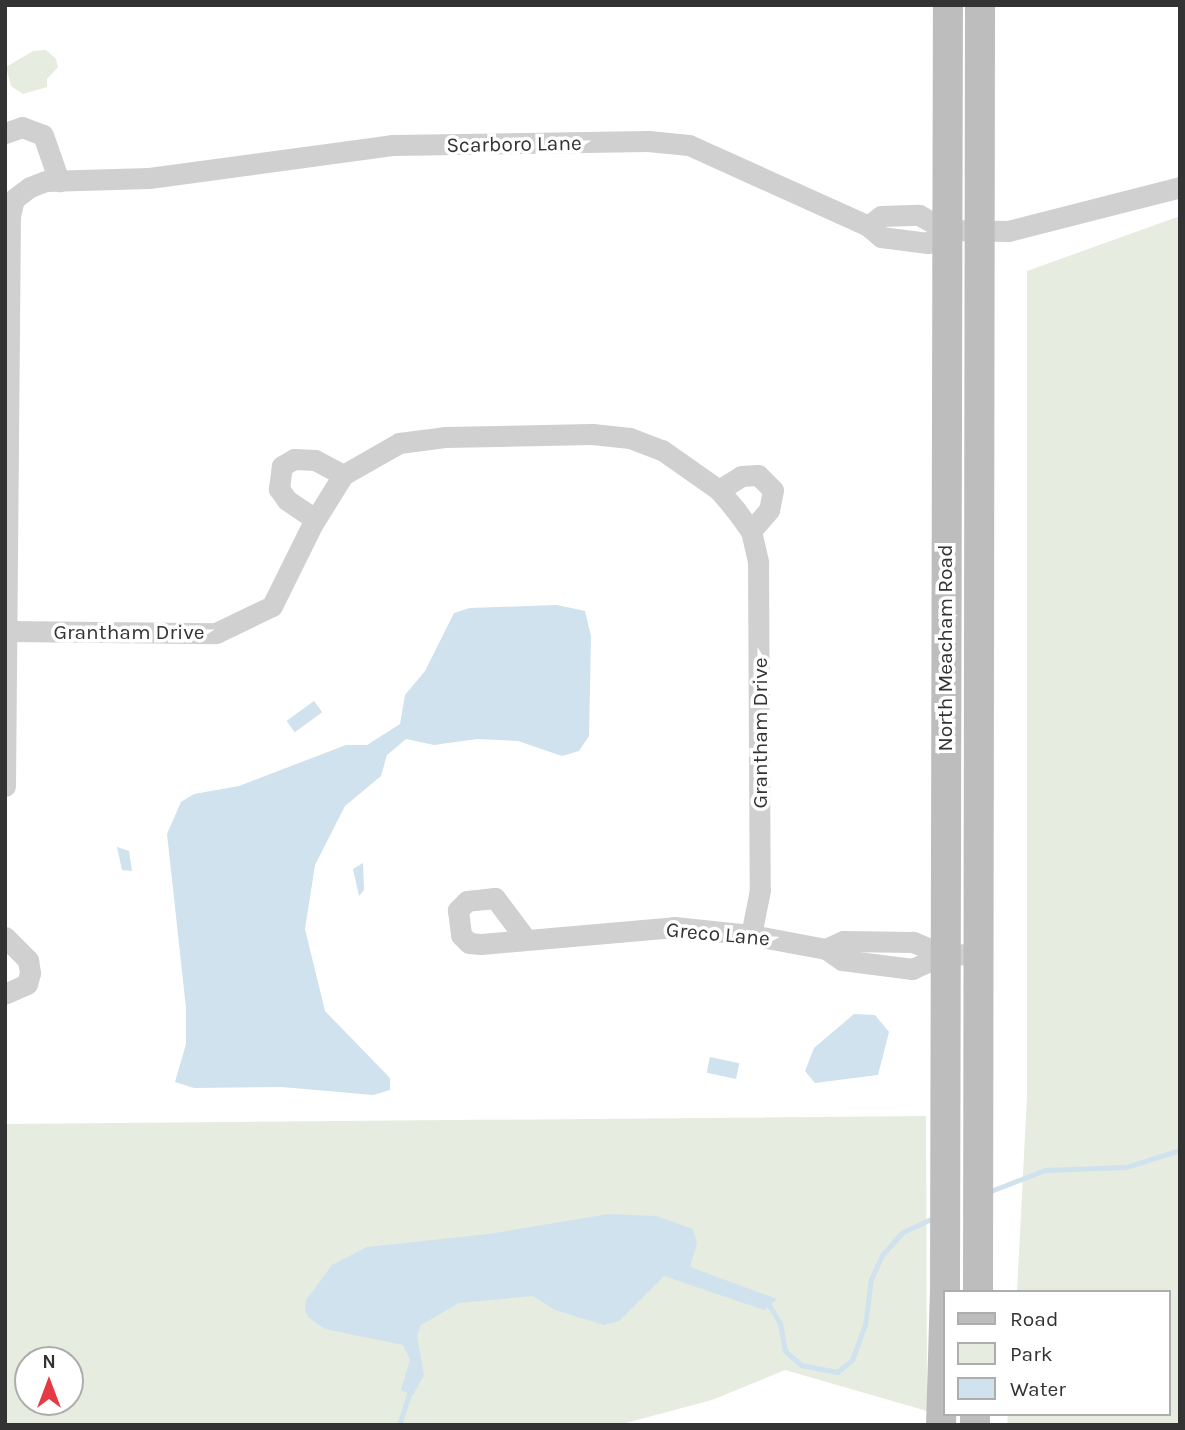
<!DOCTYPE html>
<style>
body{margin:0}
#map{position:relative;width:1185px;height:1430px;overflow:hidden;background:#fff;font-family:Karla,sans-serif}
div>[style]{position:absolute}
.green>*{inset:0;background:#e6ecdf}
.water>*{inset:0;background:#cfe2ee;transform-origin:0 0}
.stream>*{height:5px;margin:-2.5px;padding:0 2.5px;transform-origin:2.5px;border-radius:2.5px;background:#cfe2ee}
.street>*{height:21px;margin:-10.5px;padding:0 10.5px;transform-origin:10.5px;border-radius:10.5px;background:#d0d0d0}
.secondary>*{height:30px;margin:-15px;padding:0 15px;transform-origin:15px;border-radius:15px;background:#bdbdbd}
span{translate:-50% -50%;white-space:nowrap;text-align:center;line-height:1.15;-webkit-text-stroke:7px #fff;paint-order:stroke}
.street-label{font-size:21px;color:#333}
.frame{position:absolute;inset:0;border:7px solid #333;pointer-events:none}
.legend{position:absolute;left:943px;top:1290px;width:228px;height:126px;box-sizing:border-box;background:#fff;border:2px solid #adadad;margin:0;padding:9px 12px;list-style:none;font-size:21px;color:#333}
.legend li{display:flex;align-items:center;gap:14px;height:35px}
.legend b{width:35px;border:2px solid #adadad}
.north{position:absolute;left:14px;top:1346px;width:70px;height:70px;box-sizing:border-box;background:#fff;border:2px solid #adadad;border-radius:50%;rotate:0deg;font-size:19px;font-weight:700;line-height:28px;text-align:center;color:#333}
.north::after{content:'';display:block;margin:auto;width:24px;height:32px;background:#e63946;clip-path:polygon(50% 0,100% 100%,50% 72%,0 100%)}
</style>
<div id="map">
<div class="green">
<div style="clip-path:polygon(46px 50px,56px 59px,58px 67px,47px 79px,47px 87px,23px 94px,11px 86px,6px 67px,33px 51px)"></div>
<div style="clip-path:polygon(1180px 216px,1180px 1425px,1007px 1425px,1008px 1414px,1169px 1414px,1169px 1292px,1017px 1292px,1027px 1096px,1027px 271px)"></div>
<div style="clip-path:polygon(evenodd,926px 1116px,927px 1411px,785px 1370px,712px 1400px,618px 1425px,5px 1425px,5px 1124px,926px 1116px,28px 1360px,70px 1360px,70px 1402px,28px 1402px,28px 1360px)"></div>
</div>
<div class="water">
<div style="clip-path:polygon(557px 605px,585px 611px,591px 636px,589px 736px,579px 751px,562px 756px,518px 741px,477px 739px,434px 745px,406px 739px,387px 755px,381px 776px,345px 806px,315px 865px,305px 929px,325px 1011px,390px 1078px,390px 1090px,373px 1095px,282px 1087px,194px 1088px,175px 1082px,186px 1044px,186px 1008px,167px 834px,181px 802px,194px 794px,239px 786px,346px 745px,367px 745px,400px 724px,405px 695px,425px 671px,454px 613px,470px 608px)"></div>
<div style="left:314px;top:701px;width:14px;height:34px;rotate:54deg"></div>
<div style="clip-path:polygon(117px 847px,129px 851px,132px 871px,122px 870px)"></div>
<div style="clip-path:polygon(363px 863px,364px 890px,359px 896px,353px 869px)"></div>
<div style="clip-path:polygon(854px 1014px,875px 1015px,889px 1032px,878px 1075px,815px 1083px,805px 1071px,814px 1048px)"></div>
<div style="left:710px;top:1057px;width:30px;height:16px;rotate:12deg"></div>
<div style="clip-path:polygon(609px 1214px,656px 1216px,693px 1229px,697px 1243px,690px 1267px,777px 1299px,764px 1310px,664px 1276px,619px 1321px,604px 1325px,555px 1310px,533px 1296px,459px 1303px,421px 1325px,417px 1336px,424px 1375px,413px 1395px,401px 1390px,410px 1360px,403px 1345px,325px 1329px,308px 1317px,305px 1310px,306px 1300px,332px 1265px,367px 1247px,489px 1234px)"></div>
</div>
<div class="stream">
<div style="left:988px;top:1192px;width:61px;rotate:-21.1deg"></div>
<div style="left:1045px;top:1170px;width:81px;rotate:-2.1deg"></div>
<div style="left:1126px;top:1167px;width:57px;rotate:-17.5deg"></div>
<div style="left:769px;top:1305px;width:21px;rotate:59deg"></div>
<div style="left:780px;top:1323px;width:28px;rotate:80deg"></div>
<div style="left:785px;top:1351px;width:21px;rotate:41deg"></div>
<div style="left:801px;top:1365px;width:37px;rotate:11deg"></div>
<div style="left:837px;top:1372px;width:19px;rotate:-39deg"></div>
<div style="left:852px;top:1360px;width:37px;rotate:-70deg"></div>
<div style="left:865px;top:1325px;width:46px;rotate:-82.6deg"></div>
<div style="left:871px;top:1279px;width:26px;rotate:-65deg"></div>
<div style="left:882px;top:1255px;width:31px;rotate:-48deg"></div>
<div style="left:903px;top:1232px;width:35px;rotate:-25deg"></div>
<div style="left:399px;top:1425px;width:39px;rotate:-72deg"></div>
</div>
<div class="street">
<div style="left:5px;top:133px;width:18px;rotate:-19deg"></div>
<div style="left:22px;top:127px;width:22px;rotate:21deg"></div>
<div style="left:43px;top:135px;width:49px;rotate:70.8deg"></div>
<div style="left:868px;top:226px;width:16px;rotate:-38deg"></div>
<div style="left:881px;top:216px;width:38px;rotate:-2deg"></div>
<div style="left:919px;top:215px;width:31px;rotate:29deg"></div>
<div style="left:946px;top:230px;width:62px;rotate:0.9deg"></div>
<div style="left:1008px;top:231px;width:178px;rotate:-14.3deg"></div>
<div style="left:719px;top:490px;width:26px;rotate:-32deg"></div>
<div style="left:741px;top:476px;width:17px;rotate:-3deg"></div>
<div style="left:758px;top:475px;width:21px;rotate:45deg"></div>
<div style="left:773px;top:490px;width:20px;rotate:101deg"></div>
<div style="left:769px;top:510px;width:28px;rotate:131deg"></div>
<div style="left:315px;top:519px;width:34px;rotate:-146deg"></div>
<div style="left:287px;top:500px;width:14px;rotate:-126deg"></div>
<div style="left:279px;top:489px;width:23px;rotate:-83deg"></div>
<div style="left:282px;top:466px;width:14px;rotate:-30deg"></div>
<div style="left:294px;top:459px;width:21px;rotate:3deg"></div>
<div style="left:315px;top:460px;width:32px;rotate:28deg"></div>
<div style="left:9px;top:631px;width:207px;rotate:0.6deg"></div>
<div style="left:216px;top:633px;width:62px;rotate:-25.7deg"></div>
<div style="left:272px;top:606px;width:90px;rotate:-63.7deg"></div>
<div style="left:312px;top:525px;width:59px;rotate:-58.2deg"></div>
<div style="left:343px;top:475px;width:64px;rotate:-29.7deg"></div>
<div style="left:399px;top:443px;width:46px;rotate:-7.4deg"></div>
<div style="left:445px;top:437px;width:147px;rotate:-1.2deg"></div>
<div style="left:592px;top:434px;width:38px;rotate:6deg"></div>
<div style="left:630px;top:438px;width:34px;rotate:21deg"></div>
<div style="left:662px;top:450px;width:70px;rotate:35.1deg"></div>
<div style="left:719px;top:490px;width:25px;rotate:50deg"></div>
<div style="left:735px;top:509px;width:27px;rotate:54deg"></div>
<div style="left:751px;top:531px;width:32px;rotate:77deg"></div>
<div style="left:758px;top:562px;width:328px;rotate:89.7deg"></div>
<div style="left:760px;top:890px;width:46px;rotate:101.3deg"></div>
<div style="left:5px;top:786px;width:570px;rotate:-89.5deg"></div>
<div style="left:10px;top:216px;width:17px;rotate:-77deg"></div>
<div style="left:14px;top:199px;width:20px;rotate:-37deg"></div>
<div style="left:30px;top:187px;width:17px;rotate:-21deg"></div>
<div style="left:46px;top:181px;width:103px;rotate:-1.7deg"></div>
<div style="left:149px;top:178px;width:245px;rotate:-7.7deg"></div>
<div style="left:392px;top:145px;width:256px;rotate:-0.9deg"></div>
<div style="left:648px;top:141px;width:41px;rotate:5.6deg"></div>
<div style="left:689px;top:145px;width:196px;rotate:24.3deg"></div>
<div style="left:868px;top:226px;width:17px;rotate:40deg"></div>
<div style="left:881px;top:237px;width:47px;rotate:7.3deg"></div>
<div style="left:928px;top:243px;width:22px;rotate:-36deg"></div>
<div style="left:5px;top:937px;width:33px;rotate:45deg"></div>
<div style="left:28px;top:960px;width:13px;rotate:81deg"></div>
<div style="left:30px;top:973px;width:11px;rotate:105deg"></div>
<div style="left:27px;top:984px;width:24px;rotate:156deg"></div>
<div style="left:525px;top:938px;width:50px;rotate:-126.9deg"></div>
<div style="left:495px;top:898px;width:28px;rotate:174deg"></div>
<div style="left:467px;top:901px;width:13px;rotate:135deg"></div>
<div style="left:458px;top:910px;width:25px;rotate:83deg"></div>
<div style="left:461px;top:935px;width:11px;rotate:45deg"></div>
<div style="left:469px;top:943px;width:12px;rotate:5deg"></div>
<div style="left:481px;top:944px;width:194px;rotate:-5deg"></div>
<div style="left:674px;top:927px;width:77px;rotate:5.9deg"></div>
<div style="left:751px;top:935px;width:76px;rotate:10.6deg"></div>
<div style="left:944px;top:955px;width:34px;rotate:-157deg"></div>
<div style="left:913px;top:942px;width:70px;rotate:-179.2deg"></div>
<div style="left:843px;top:941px;width:19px;rotate:155deg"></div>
<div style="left:826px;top:949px;width:19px;rotate:35deg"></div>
<div style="left:842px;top:960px;width:71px;rotate:7.3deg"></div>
<div style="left:912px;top:969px;width:35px;rotate:-24deg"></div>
<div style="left:944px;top:955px;width:35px;rotate:-2deg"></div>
</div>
<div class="secondary">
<div style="left:945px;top:1292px;width:1287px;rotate:-89.87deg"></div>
<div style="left:978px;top:1292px;width:1287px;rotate:-89.91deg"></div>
<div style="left:941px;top:1425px;width:131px;rotate:-88.3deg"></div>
<div style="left:975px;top:1425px;width:11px;rotate:-90deg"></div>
</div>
<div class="street-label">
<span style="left:514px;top:144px;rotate:-1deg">Scarboro Lane</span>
<span style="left:129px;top:632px">Grantham Drive</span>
<span style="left:945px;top:648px;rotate:-90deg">North Meacham Road</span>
<span style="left:760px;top:733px;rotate:-90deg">Grantham Drive</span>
<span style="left:718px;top:934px;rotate:5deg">Greco Lane</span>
</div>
<div class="frame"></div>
<ul class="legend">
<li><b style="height:9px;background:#bdbdbd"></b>Road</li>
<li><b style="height:19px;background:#e6ecdf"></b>Park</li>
<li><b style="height:19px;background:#cfe2ee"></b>Water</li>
</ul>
<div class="north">N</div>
</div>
